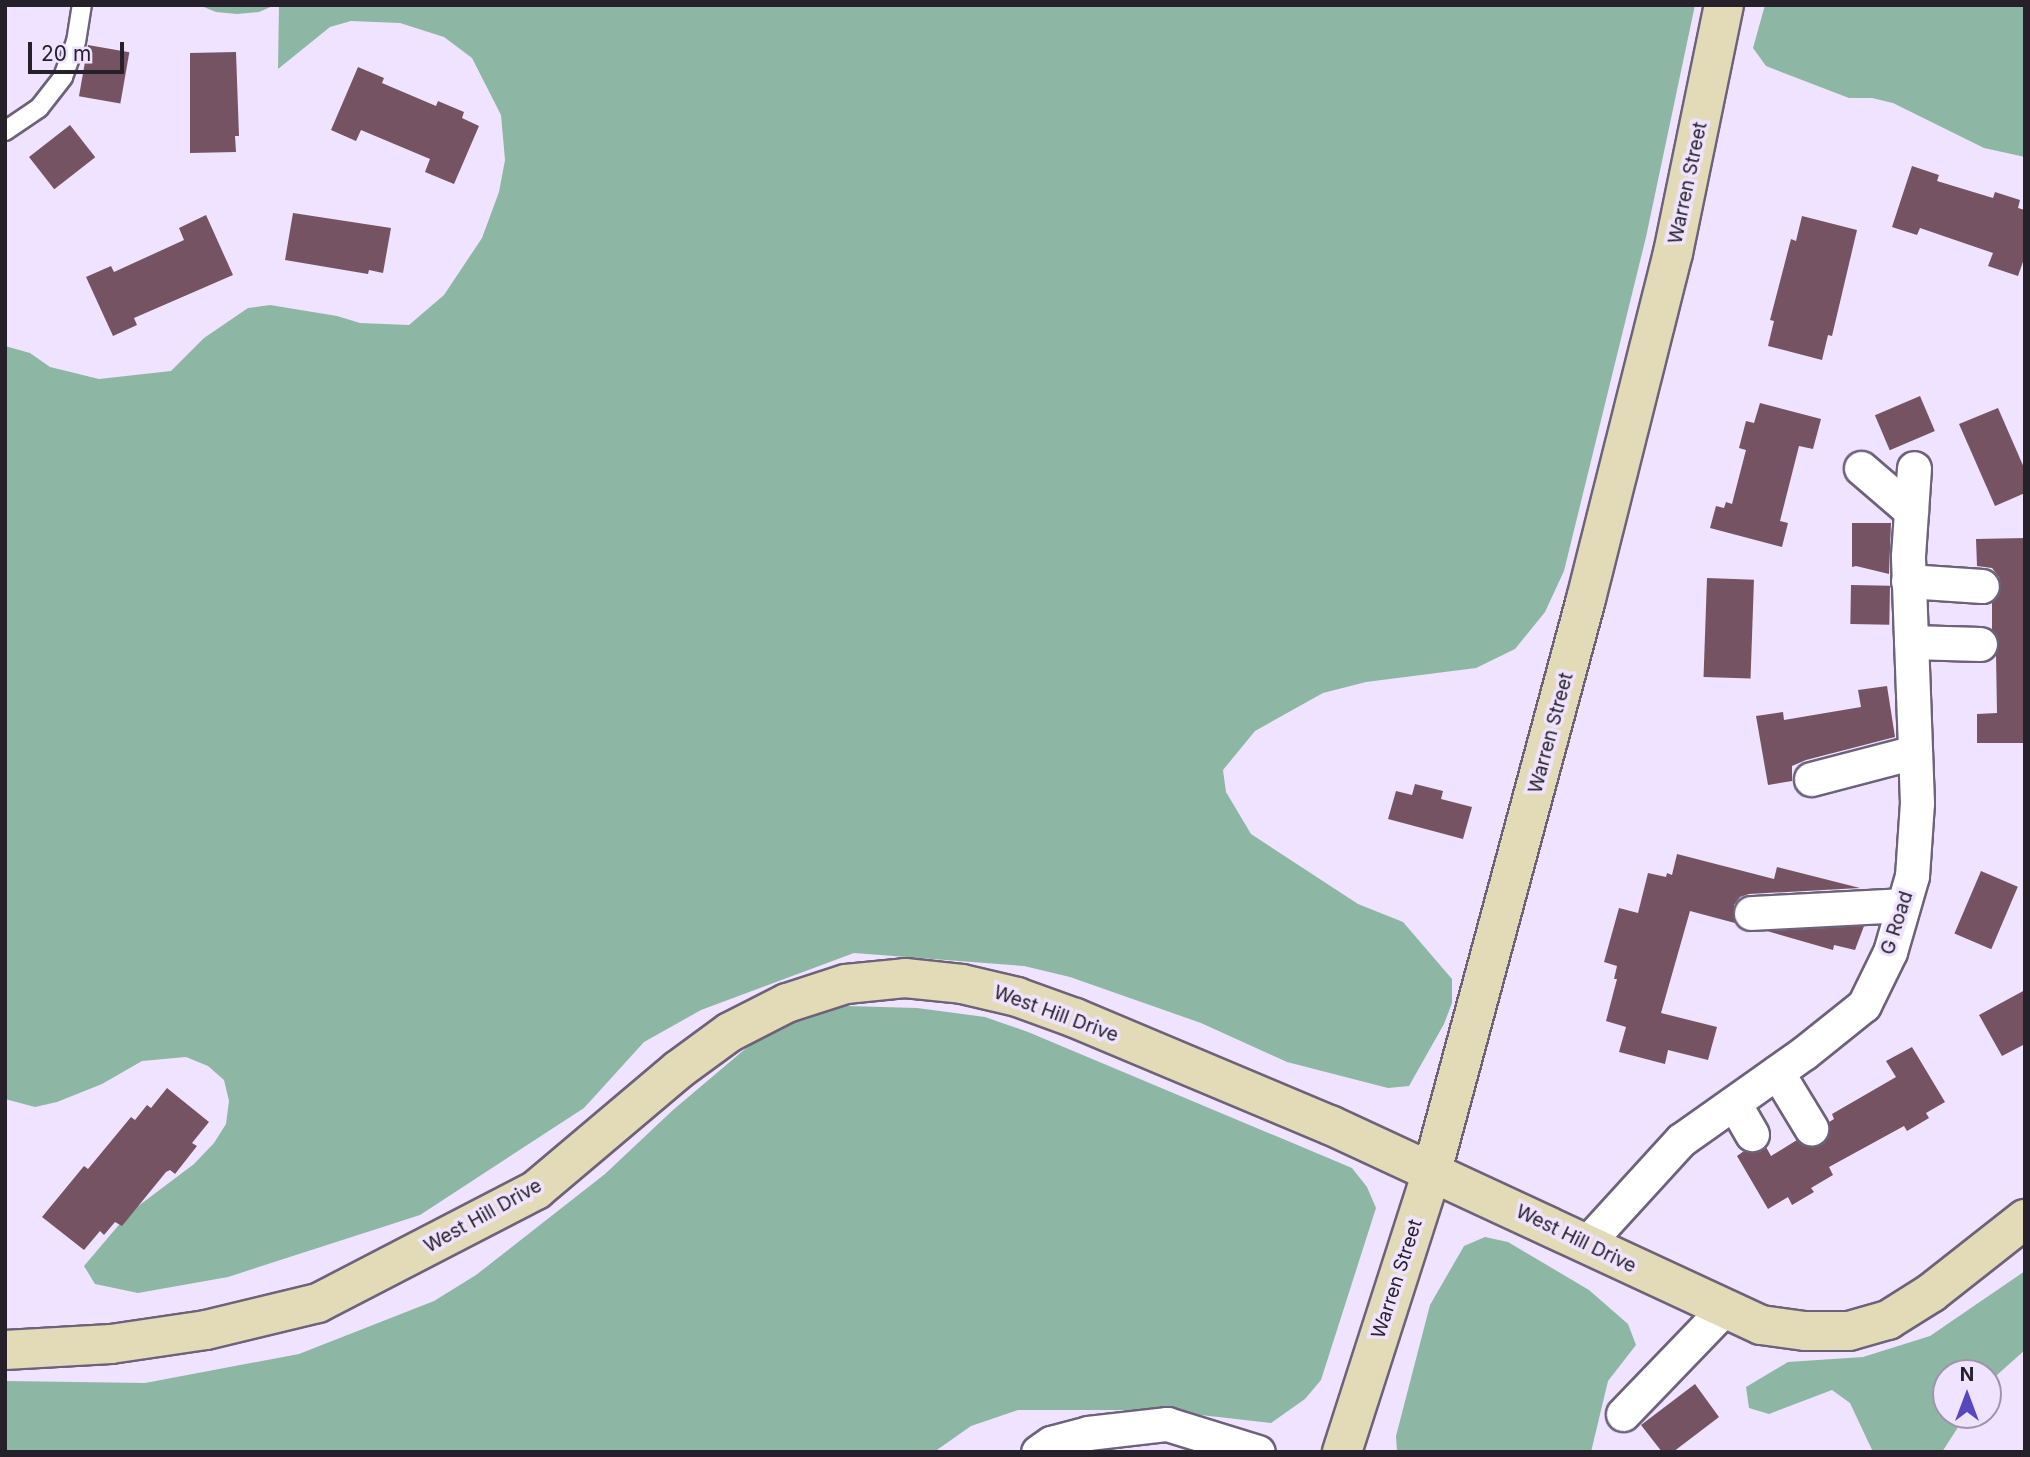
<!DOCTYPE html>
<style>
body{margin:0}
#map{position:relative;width:2030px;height:1457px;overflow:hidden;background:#efe3ff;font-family:Inter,sans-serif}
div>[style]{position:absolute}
.forest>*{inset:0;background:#8db7a4}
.building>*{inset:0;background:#765363;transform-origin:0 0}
.roads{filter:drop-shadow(2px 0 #6d627a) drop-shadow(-2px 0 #6d627a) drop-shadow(0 2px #6d627a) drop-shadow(0 -2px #6d627a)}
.lane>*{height:18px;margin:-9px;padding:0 9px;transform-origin:9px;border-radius:9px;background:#fff}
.street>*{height:33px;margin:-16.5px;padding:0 16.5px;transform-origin:16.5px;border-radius:16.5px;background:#fff}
.secondary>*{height:38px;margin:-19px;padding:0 19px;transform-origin:19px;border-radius:19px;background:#e3dab8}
span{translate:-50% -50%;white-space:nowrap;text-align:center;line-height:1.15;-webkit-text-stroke:7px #efe3ff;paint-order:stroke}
.street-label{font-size:19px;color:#25202a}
.frame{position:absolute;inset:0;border:7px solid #25202a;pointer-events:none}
.north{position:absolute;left:1932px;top:1359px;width:70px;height:70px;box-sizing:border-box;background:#efe3ff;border:2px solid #9e95aa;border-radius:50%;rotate:0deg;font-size:19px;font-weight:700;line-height:28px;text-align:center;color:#25202a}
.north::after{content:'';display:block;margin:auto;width:24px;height:32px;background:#5746be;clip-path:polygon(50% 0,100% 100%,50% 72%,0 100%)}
.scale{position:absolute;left:28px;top:42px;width:96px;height:32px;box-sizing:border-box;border:4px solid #25202a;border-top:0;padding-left:9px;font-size:21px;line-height:24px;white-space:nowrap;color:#25202a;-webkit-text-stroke:5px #efe3ff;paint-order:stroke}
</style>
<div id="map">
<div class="forest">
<div style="clip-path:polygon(199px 5px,275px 5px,259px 12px,237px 14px,216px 12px)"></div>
<div style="clip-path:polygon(279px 5px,1695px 5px,1646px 237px,1564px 571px,1545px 612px,1515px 649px,1476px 668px,1366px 682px,1323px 693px,1255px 731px,1223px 770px,1226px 792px,1251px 834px,1358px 904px,1403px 922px,1452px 979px,1452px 1003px,1444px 1024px,1409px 1086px,1388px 1088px,1287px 1062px,1201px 1023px,1070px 977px,1024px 966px,854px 953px,701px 1010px,644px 1042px,584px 1108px,420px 1215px,228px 1277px,138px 1293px,95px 1284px,84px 1266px,129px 1213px,194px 1164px,214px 1143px,226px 1124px,229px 1101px,224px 1080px,208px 1066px,186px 1057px,142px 1061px,102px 1084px,57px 1102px,35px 1107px,5px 1099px,5px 346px,30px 353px,50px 367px,99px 379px,171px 371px,204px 338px,248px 308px,270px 305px,337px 316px,360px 323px,409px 325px,444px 295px,482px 238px,499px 192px,505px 160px,501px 115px,472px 58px,444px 37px,400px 23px,351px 21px,330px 27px,278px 69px)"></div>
<div style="clip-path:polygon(1765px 5px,2025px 5px,2025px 157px,1984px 148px,1893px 103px,1872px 98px,1849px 98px,1766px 66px,1753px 48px)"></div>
<div style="clip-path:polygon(847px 1006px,917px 1008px,985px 1017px,1028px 1032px,1352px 1168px,1367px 1187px,1376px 1208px,1321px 1380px,1305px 1399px,1271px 1423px,1157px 1410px,1018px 1410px,971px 1426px,934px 1452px,5px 1452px,5px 1381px,145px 1383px,299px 1354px,434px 1301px,476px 1275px,605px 1174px,673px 1110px,777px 1022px)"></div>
<div style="clip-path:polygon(1485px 1237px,1508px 1242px,1589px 1290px,1628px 1324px,1636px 1345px,1608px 1381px,1591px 1452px,1397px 1452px,1396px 1436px,1430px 1305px,1464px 1246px)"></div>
<div style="clip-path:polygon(2025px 1271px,2025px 1350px,1988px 1383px,1988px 1373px,1946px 1373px,1946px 1415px,1966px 1415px,1942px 1452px,1873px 1452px,1850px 1403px,1832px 1390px,1769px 1414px,1749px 1408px,1746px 1387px,1788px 1362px,1863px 1357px,1930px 1336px)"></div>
</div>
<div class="building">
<div style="left:88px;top:45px;width:42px;height:52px;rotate:10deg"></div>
<div style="clip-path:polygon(236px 52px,239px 136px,235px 136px,236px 152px,190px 153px,190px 53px)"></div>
<div style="clip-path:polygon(358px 67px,384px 78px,382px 83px,436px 106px,438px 101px,464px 112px,462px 118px,479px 126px,454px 184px,425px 172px,430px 159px,361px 130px,356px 141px,331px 130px)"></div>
<div style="left:70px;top:125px;width:41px;height:52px;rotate:52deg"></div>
<div style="clip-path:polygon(1912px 166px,1939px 175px,1937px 181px,1993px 198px,1995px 192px,2020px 200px,2018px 208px,2025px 210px,2025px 256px,2018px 276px,1988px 266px,1993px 253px,1920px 228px,1917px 235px,1892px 227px)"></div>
<div style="clip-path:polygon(293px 213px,391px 228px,383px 273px,369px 270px,368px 274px,285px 260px)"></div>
<div style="clip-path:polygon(206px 215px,233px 275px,134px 318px,137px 325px,113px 336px,86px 277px,111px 266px,114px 272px,184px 240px,179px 228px)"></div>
<div style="clip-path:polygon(1802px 216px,1857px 230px,1832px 336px,1828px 335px,1822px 360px,1768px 346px,1774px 321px,1770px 320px,1791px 239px,1796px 241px)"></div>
<div style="left:1920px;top:396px;width:38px;height:49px;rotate:67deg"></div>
<div style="clip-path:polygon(1760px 403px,1821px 419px,1813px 449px,1799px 446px,1780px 521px,1788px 523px,1782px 547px,1710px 528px,1716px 506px,1724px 508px,1726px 502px,1732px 504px,1746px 450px,1739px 448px,1746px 421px,1754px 423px)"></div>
<div style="clip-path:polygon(1998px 408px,2025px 470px,2025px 493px,1995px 506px,1959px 424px)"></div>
<div style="clip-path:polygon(1852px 523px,1891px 523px,1889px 574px,1856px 566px,1852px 567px)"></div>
<div style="clip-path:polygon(2025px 538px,2025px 743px,1977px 743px,1977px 714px,1997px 713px,1996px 654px,1999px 644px,1992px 630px,1992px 602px,2001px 587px,1999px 577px,1992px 568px,1977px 566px,1976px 539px)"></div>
<div style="left:1707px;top:578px;width:47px;height:99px;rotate:2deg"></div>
<div style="left:1851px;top:585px;width:39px;height:39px;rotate:1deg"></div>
<div style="clip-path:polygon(1887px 686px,1895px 737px,1806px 760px,1792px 766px,1792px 781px,1768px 785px,1756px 716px,1783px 712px,1784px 720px,1861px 707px,1858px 690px)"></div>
<div style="clip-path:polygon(1415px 784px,1443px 791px,1441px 799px,1472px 807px,1463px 839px,1388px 819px,1396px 791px,1412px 795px)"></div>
<div style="clip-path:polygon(1677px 854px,1774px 879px,1777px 867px,1860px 888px,1749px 894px,1740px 897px,1734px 905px,1735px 923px,1690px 911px,1661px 1013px,1717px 1027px,1708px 1060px,1668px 1050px,1665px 1064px,1619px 1052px,1626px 1027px,1606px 1021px,1617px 979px,1614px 979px,1617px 966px,1604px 962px,1619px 908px,1638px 913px,1648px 873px,1666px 877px,1667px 873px,1672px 875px)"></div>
<div style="left:1981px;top:871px;width:40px;height:68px;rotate:23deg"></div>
<div style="clip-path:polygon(1864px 926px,1855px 950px,1834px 945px,1833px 950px,1767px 931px)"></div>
<div style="clip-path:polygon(2025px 990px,2025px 1044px,2002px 1056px,1979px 1015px)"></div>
<div style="clip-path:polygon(1912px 1047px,1945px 1102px,1926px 1113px,1929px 1118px,1907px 1131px,1904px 1126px,1829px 1167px,1833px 1175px,1811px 1188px,1814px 1192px,1792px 1205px,1788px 1197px,1768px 1209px,1737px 1156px,1744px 1151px,1761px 1151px,1766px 1147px,1771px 1156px,1797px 1140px,1811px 1147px,1822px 1144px,1828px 1137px,1829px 1122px,1834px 1119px,1832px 1114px,1896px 1077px,1886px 1061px)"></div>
<div style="clip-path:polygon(167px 1088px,209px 1122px,192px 1143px,197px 1146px,175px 1174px,170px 1170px,166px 1172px,122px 1226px,115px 1222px,104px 1235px,100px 1231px,84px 1250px,42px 1217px,84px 1166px,88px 1169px,131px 1117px,135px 1120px,147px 1105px,151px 1108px)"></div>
<div style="clip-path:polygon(1695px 1384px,1719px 1417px,1673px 1452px,1662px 1452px,1641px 1425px)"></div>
</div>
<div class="roads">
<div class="lane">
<div style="left:5px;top:131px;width:41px;rotate:-34.1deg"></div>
<div style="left:39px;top:108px;width:39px;rotate:-52deg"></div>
<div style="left:63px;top:77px;width:37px;rotate:-70deg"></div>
<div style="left:76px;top:42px;width:37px;rotate:-81deg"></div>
</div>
<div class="street">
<div style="left:1861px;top:468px;width:66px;rotate:40.7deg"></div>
<div style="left:1908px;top:581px;width:74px;rotate:3.9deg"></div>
<div style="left:1911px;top:642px;width:69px;rotate:1.7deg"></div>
<div style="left:1811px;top:779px;width:107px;rotate:-14.6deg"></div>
<div style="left:1751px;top:913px;width:152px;rotate:-3deg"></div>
<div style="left:1777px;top:1072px;width:66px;rotate:58.7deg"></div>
<div style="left:1734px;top:1103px;width:36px;rotate:60deg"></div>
<div style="left:1586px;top:1244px;width:141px;rotate:-47.6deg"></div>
<div style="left:1681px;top:1140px;width:151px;rotate:-35.3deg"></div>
<div style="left:1804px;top:1053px;width:77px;rotate:-38.7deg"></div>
<div style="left:1864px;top:1005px;width:59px;rotate:-63.9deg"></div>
<div style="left:1890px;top:952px;width:79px;rotate:-73.9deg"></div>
<div style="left:1912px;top:876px;width:73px;rotate:-86.1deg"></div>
<div style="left:1917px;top:803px;width:247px;rotate:-92.1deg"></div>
<div style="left:1908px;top:556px;width:88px;rotate:-86.1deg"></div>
<div style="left:1623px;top:1414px;width:144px;rotate:-46.1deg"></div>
<div style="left:1038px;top:1452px;width:16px;rotate:-35deg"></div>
<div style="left:1051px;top:1443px;width:38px;rotate:-15deg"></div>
<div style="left:1088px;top:1433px;width:80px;rotate:-6.5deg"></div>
<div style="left:1167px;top:1424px;width:95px;rotate:17.1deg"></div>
</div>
<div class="secondary">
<div style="left:5px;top:1350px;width:106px;rotate:-3.2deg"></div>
<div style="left:111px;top:1344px;width:96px;rotate:-8.4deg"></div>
<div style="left:206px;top:1330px;width:115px;rotate:-13.6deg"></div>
<div style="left:318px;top:1303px;width:246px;rotate:-27.4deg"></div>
<div style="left:536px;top:1190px;width:186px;rotate:-40.2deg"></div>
<div style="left:678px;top:1070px;width:64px;rotate:-36.2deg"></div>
<div style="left:730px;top:1032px;width:64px;rotate:-27deg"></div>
<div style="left:787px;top:1003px;width:62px;rotate:-17.9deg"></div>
<div style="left:846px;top:984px;width:59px;rotate:-5.8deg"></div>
<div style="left:905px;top:978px;width:57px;rotate:6deg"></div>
<div style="left:962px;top:984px;width:57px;rotate:13.3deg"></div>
<div style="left:1017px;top:997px;width:62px;rotate:19.9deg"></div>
<div style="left:1075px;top:1018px;width:277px;rotate:22.8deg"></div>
<div style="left:1330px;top:1125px;width:475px;rotate:24.9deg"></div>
<div style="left:1761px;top:1325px;width:44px;rotate:7.8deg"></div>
<div style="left:1805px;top:1331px;width:44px"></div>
<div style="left:1849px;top:1331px;width:41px;rotate:-15.8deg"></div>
<div style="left:1888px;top:1320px;width:51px;rotate:-32.1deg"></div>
<div style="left:1931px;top:1293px;width:120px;rotate:-38.2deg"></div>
<div style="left:1342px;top:1452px;width:295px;rotate:-72.2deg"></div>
<div style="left:1432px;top:1171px;width:592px;rotate:-74.93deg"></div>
<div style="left:1586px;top:599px;width:357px;rotate:-75.9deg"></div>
<div style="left:1673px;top:253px;width:253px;rotate:-78.4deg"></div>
</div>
</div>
<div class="street-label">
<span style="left:1688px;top:183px;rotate:-78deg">Warren Street</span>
<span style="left:1551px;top:733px;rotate:-75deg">Warren Street</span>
<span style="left:1897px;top:923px;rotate:-72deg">G Road</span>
<span style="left:1056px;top:1014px;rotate:20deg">West Hill Drive</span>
<span style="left:483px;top:1216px;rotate:-29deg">West Hill Drive</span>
<span style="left:1576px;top:1239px;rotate:26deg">West Hill Drive</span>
<span style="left:1397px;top:1279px;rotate:-72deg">Warren Street</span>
</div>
<div class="frame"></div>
<div class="north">N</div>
<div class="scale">20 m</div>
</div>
